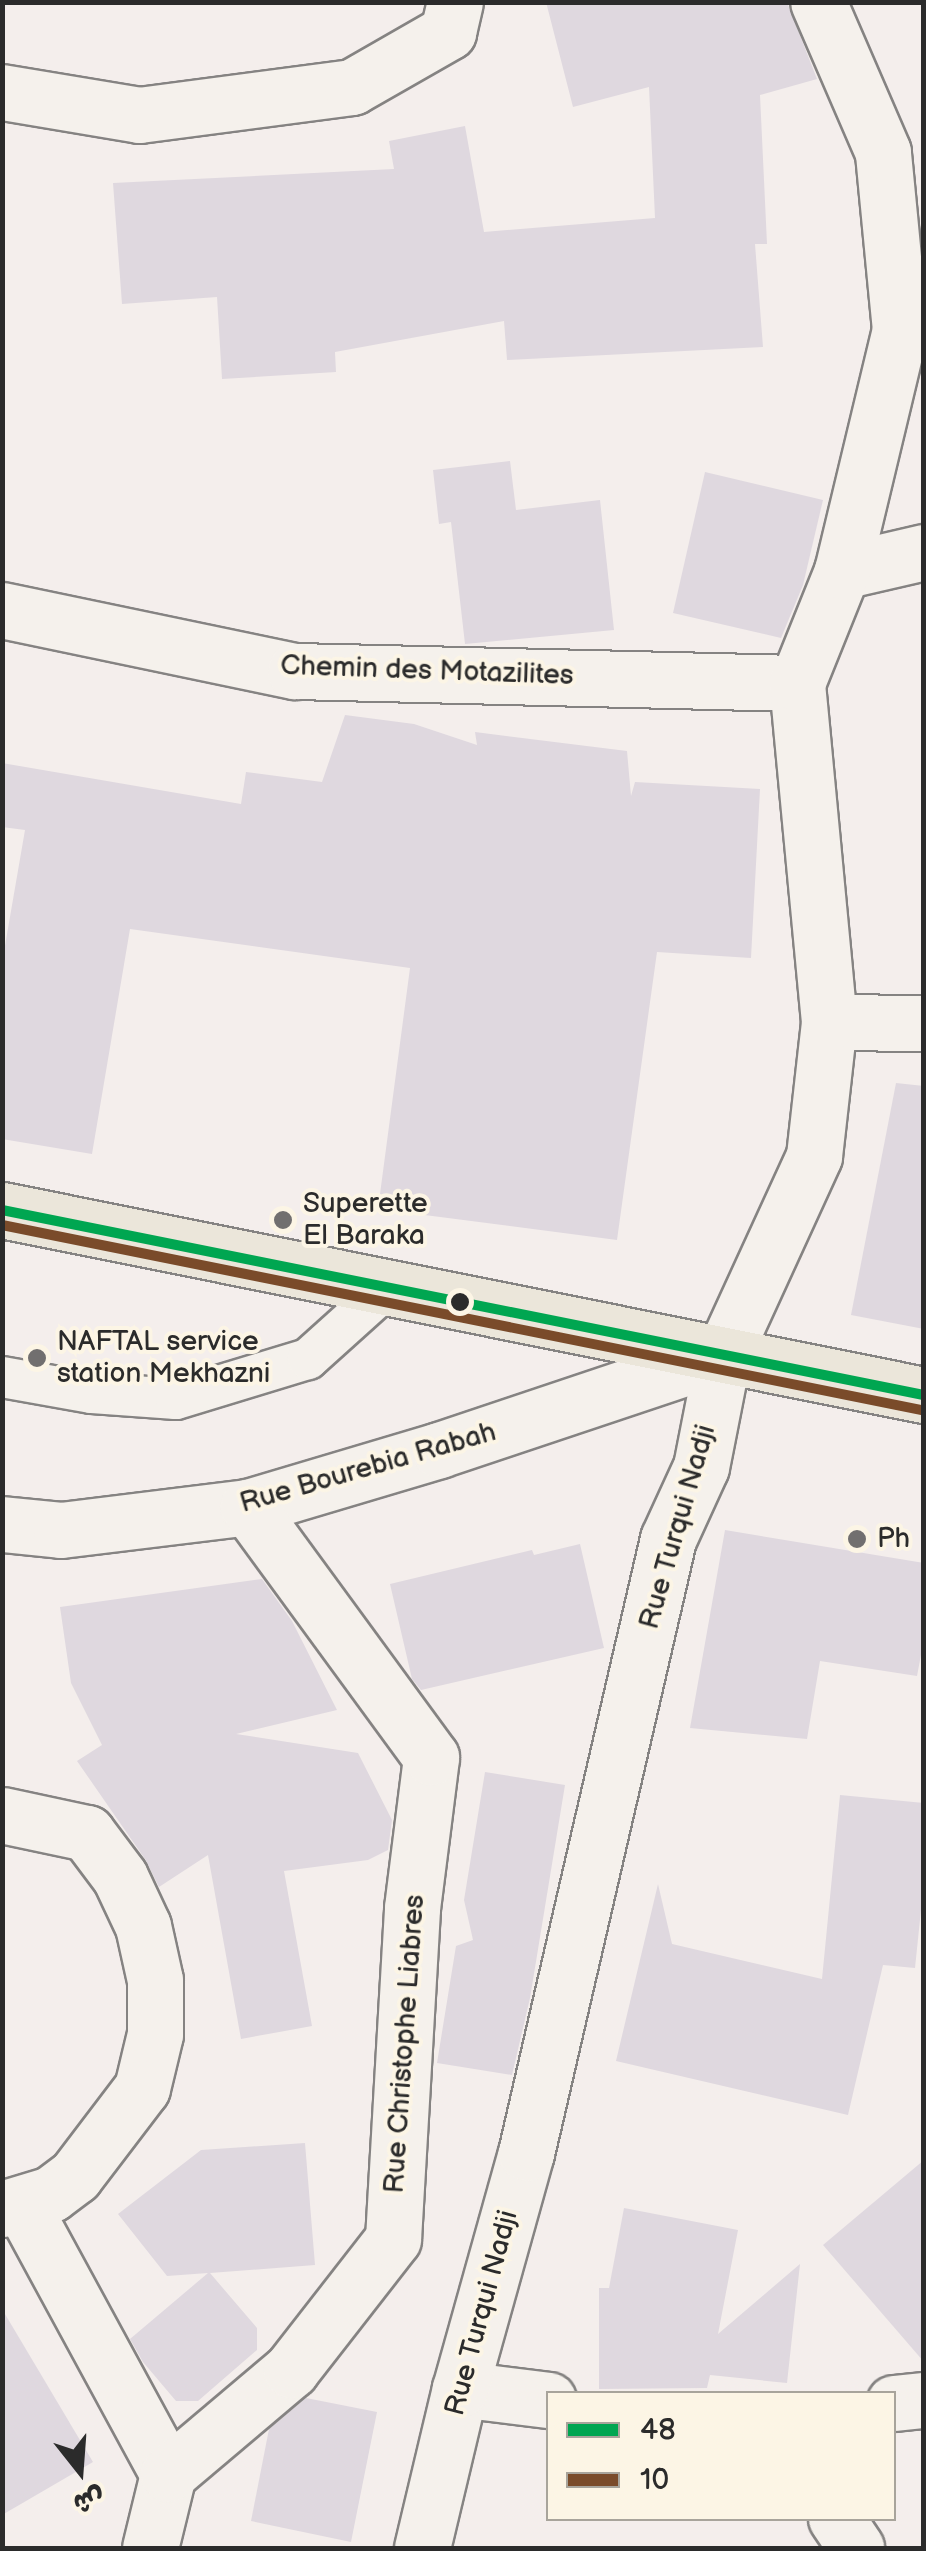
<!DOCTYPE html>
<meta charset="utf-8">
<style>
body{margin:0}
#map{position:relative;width:926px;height:2551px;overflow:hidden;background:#f4eeec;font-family:"Balsamiq Sans","Playpen Sans Arabic",sans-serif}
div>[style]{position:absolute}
.building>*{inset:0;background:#dfd8df}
.roads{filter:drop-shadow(2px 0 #858382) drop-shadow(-2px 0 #858382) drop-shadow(0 2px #858382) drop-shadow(0 -2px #858382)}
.service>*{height:40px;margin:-20px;padding:0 20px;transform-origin:20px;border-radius:20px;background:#f5f1ec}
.minor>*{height:55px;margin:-27.5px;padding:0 27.5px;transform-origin:27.5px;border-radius:27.5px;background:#f5f1ec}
.tertiary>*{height:55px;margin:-27.5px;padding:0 27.5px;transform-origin:27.5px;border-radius:27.5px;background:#f5f1ec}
.primary>*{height:55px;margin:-27.5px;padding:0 27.5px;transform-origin:27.5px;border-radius:27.5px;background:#ebe6da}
.bus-1>*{height:10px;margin:-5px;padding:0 5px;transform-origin:5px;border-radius:5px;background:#00a651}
.bus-2>*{height:10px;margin:-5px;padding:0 5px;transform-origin:5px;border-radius:5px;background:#7a4b2a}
.dots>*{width:28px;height:28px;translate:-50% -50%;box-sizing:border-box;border:5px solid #fcf5e5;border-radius:50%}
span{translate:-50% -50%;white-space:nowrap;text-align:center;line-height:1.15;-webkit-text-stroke:8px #fcf5e5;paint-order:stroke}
.street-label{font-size:28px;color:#2b2b2b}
.poi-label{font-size:28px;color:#2b2b2b}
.left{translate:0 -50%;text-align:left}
.frame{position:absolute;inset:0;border:5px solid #2b2b2b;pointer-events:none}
.legend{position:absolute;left:546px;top:2391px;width:350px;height:130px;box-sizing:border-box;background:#fcf5e5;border:2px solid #a8a49b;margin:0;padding:12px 18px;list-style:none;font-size:30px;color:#2b2b2b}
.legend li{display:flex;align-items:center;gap:20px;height:50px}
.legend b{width:50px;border:2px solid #a8a49b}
.north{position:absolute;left:30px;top:2421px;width:100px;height:100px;-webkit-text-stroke:8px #fcf5e5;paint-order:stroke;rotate:163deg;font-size:28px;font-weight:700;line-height:40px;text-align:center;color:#2b2b2b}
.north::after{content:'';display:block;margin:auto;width:35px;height:45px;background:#2b2b2b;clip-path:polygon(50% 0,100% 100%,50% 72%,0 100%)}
</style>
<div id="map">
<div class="building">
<div style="clip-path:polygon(546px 2px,787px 2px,817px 79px,760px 95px,767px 244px,755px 244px,763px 347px,507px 360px,504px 321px,335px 352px,336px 372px,222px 379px,217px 297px,122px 304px,113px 183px,394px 169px,389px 141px,465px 126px,484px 232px,655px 218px,649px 87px,573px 107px)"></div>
<div style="clip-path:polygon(510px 461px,516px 510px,600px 500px,614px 630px,465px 644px,451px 522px,439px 524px,433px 470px)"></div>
<div style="clip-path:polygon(705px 472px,823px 500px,803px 585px,781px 638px,673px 613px)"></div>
<div style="clip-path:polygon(345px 715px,414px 724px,477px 745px,475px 732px,627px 751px,631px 796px,635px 782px,760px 789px,751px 958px,657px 952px,617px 1240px,378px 1209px,410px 968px,130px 929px,92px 1154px,2px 1139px,2px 963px,25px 830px,2px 827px,2px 763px,241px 804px,246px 772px,322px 782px)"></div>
<div style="clip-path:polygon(896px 1083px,924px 1086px,924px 1329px,851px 1315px)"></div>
<div style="clip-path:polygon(725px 1530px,924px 1563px,924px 1639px,917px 1676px,820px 1661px,807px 1739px,690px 1728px)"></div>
<div style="clip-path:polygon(580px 1544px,604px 1648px,421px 1690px,412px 1679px,390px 1584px,532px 1550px,534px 1555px)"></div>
<div style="clip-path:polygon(262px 1579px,292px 1621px,337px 1710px,236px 1734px,358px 1753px,392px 1820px,388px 1850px,368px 1860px,284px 1871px,312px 2026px,241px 2039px,208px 1855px,159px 1887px,145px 1859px,77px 1761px,102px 1745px,71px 1683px,60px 1607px)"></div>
<div style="clip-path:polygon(485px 1772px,565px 1785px,530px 1998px,512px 2075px,437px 2063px,456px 1946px,473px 1940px,464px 1900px)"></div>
<div style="clip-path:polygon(840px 1795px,924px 1803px,924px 1881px,915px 1968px,883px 1965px,848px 2115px,616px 2061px,658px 1884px,672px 1944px,822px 1979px)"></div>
<div style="clip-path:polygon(305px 2143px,315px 2265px,210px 2273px,257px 2328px,257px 2350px,198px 2401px,176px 2401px,143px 2362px,130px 2339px,208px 2273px,167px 2276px,118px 2214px,201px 2150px)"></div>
<div style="clip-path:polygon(924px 2160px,924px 2362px,823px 2245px)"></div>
<div style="clip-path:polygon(624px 2208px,738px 2230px,718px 2334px,800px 2264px,787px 2383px,710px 2375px,707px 2388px,599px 2389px,599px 2288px,609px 2288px)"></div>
<div style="clip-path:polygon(2px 2309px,93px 2462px,2px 2515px)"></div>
<div style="clip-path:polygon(306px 2398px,377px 2412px,351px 2542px,251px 2521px,269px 2429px)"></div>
</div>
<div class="roads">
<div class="service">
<div style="left:2px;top:1377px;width:91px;rotate:10.1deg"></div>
<div style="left:92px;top:1393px;width:84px;rotate:4.1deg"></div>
<div style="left:176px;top:1399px;width:138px;rotate:-16.9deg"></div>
<div style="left:308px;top:1359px;width:108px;rotate:-42deg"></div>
</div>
<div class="minor">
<div style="left:2px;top:92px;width:139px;rotate:9.5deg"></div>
<div style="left:139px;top:115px;width:215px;rotate:-7.5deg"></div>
<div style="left:352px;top:87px;width:111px;rotate:-29.8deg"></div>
<div style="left:448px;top:32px;width:31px;rotate:-77deg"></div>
<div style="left:842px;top:571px;width:84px;rotate:-13deg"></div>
<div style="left:2px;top:610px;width:299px;rotate:11.8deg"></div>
<div style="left:295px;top:671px;width:502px;rotate:1.37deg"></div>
<div style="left:829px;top:1022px;width:95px;rotate:0.6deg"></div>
<div style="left:2px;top:1524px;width:59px;rotate:5.8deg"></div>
<div style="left:61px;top:1530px;width:188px;rotate:-7deg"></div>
<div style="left:248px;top:1507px;width:199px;rotate:-16.6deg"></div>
<div style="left:439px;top:1450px;width:299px;rotate:-18.5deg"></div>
<div style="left:723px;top:1355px;width:219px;rotate:-65.4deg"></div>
<div style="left:814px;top:1156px;width:135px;rotate:-83.6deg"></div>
<div style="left:829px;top:1022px;width:341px;rotate:-95.4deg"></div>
<div style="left:797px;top:683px;width:121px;rotate:-68.1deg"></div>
<div style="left:842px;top:571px;width:248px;rotate:-76.5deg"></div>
<div style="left:900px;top:330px;width:179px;rotate:-95.5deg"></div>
<div style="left:883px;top:152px;width:163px;rotate:-113.4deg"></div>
<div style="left:2px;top:1815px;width:87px;rotate:12deg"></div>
<div style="left:87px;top:1833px;width:55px;rotate:53.1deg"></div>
<div style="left:120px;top:1877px;width:54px;rotate:64.9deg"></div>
<div style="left:143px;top:1926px;width:55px;rotate:77.5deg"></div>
<div style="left:155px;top:1980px;width:54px;rotate:90deg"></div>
<div style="left:155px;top:2034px;width:56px;rotate:103.5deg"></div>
<div style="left:142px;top:2088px;width:111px;rotate:127.3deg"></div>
<div style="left:75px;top:2176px;width:30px;rotate:143deg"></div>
<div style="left:51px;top:2194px;width:51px;rotate:163deg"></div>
<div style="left:22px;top:2205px;width:306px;rotate:61.5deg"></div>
<div style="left:460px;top:2389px;width:89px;rotate:7.1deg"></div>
<div style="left:894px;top:2403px;width:30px;rotate:-6deg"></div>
<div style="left:836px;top:2518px;width:36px;rotate:56deg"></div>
<div style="left:150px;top:2548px;width:76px;rotate:-76.3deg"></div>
<div style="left:168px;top:2474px;width:161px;rotate:-40.2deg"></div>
<div style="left:291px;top:2370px;width:166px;rotate:-52.1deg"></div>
<div style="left:393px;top:2239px;width:332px;rotate:-86.7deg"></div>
<div style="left:412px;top:1908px;width:152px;rotate:-82.8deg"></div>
<div style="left:431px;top:1757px;width:310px;rotate:-126.2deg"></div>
</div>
<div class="tertiary">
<div style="left:422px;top:2548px;width:163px;rotate:-76.6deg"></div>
<div style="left:460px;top:2389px;width:245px;rotate:-74.4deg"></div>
<div style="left:526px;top:2153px;width:630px;rotate:-76.98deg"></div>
<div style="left:668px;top:1539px;width:79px;rotate:-65.4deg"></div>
<div style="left:701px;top:1467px;width:114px;rotate:-78.9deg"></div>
</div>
<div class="primary">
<div style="left:2px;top:1210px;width:940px;rotate:11.35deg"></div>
</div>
</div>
<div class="bus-1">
<div style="left:2px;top:1210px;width:940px;rotate:11.35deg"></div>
</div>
<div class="bus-2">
<div style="left:2px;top:1225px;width:937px;rotate:11.38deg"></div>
</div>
<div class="dots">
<div style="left:283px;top:1220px;background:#716f6f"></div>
<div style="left:460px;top:1302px;background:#2b2b2b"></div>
<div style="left:37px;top:1358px;background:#716f6f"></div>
<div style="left:857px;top:1539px;background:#716f6f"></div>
</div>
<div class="street-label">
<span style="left:427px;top:671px;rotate:2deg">Chemin des Motazilites</span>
<span style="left:368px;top:1468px;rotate:-16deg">Rue Bourebia Rabah</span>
<span style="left:678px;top:1527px;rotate:-74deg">Rue Turqui Nadji</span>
<span style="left:405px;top:2044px;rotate:-86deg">Rue Christophe Liabres</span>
<span style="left:482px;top:2313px;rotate:-75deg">Rue Turqui Nadji</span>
</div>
<div class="poi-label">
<span class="left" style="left:303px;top:1220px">Superette<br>El Baraka</span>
<span class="left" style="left:57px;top:1358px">NAFTAL service<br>station Mekhazni</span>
<span class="left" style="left:877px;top:1539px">Ph</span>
</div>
<div class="frame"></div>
<ul class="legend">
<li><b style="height:12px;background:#00a651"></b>48</li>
<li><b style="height:12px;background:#7a4b2a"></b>10</li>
</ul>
<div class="north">ش</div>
</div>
